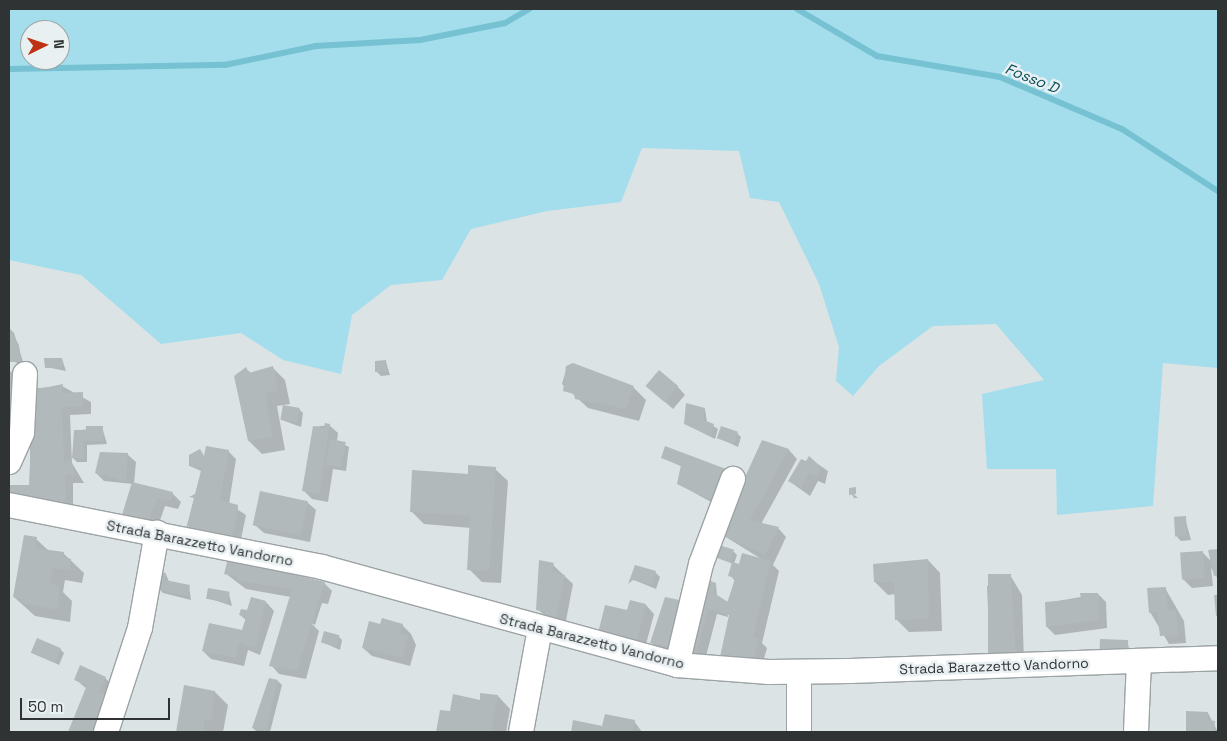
<!DOCTYPE html>
<style>
body{margin:0}
#map{position:relative;width:1227px;height:741px;overflow:hidden;background:#dbe3e4;font-family:"Space Grotesk",sans-serif}
div>[style]{position:absolute}
.green>*{inset:0;background:#a4deec}
.shadow>*{inset:0;background:#0003}
.stream>*{height:6px;margin:-3px;padding:0 3px;transform-origin:3px;border-radius:3px;background:#76c2d3}
.building>*{inset:0;background:#b2b9bb;transform-origin:0 0}
.roads{filter:drop-shadow(1px 0 #9ca3a5) drop-shadow(-1px 0 #9ca3a5) drop-shadow(0 1px #9ca3a5) drop-shadow(0 -1px #9ca3a5)}
.minor>*{height:24px;margin:-12px;padding:0 12px;transform-origin:12px;border-radius:12px;background:#fff}
span{translate:-50% -50%;white-space:nowrap;text-align:center;line-height:1.15;-webkit-text-stroke:5px #e9f0f2;paint-order:stroke}
.street-label{font-size:14px;color:#303334}
.water-label{font-size:15px;color:#074d59;font-style:italic}
.frame{position:absolute;inset:0;border:10px solid #303334;pointer-events:none}
.north{position:absolute;left:20px;top:20px;width:50px;height:50px;box-sizing:border-box;background:#e9f0f2;border:1px solid #9fa4a6;border-radius:50%;rotate:86deg;font-size:14px;font-weight:700;line-height:20px;text-align:center;color:#303334}
.north::after{content:'';display:block;margin:auto;width:18px;height:22px;background:#bd3212;clip-path:polygon(50% 0,100% 100%,50% 72%,0 100%)}
.scale{position:absolute;left:20px;top:698px;width:150px;height:22px;box-sizing:border-box;border:2px solid #303334;border-top:0;padding-left:6px;font-size:15px;line-height:18px;white-space:nowrap;color:#303334;-webkit-text-stroke:4px #e9f0f2;paint-order:stroke}
</style>
<div id="map">
<div class="green">
<div style="clip-path:polygon(evenodd,9px 9px,1218px 9px,1218px 368px,1163px 363px,1153px 506px,1057px 515px,1056px 469px,987px 469px,982px 394px,1044px 380px,996px 324px,933px 326px,879px 366px,853px 396px,836px 381px,839px 347px,819px 284px,779px 202px,750px 198px,739px 151px,642px 148px,621px 202px,547px 211px,471px 229px,442px 280px,391px 285px,352px 315px,341px 374px,283px 360px,241px 333px,161px 344px,81px 275px,9px 260px,9px 9px,30px 30px,60px 30px,60px 60px,30px 60px,30px 30px)"></div>
</div>
<div class="shadow">
<div style="clip-path:polygon(10px 329px,14px 333px,24px 365px,11px 361px)"></div>
<div style="clip-path:polygon(62px 359px,66px 371px,46px 367px)"></div>
<div style="clip-path:polygon(386px 362px,390px 375px,381px 376px,377px 372px)"></div>
<div style="clip-path:polygon(567px 367px,633px 387px,646px 400px,639px 421px,588px 408px,562px 384px)"></div>
<div style="clip-path:polygon(273px 368px,285px 380px,290px 404px,277px 406px,285px 450px,262px 454px,249px 441px,246px 369px,251px 373px)"></div>
<div style="clip-path:polygon(21px 372px,29px 389px,62px 386px,91px 402px,91px 414px,70px 415px,72px 463px,84px 483px,73px 483px,73px 511px,9px 496px,9px 486px,30px 486px,30px 407px,9px 458px,9px 373px)"></div>
<div style="clip-path:polygon(647px 386px,677px 386px,685px 395px,673px 409px)"></div>
<div style="clip-path:polygon(299px 409px,303px 413px,301px 427px,282px 420px)"></div>
<div style="clip-path:polygon(705px 409px,707px 422px,718px 429px,715px 439px,685px 424px)"></div>
<div style="clip-path:polygon(329px 425px,338px 433px,337px 441px,349px 447px,346px 471px,333px 469px,328px 502px,312px 499px,303px 490px,314px 427px)"></div>
<div style="clip-path:polygon(102px 427px,107px 444px,87px 445px,87px 462px,77px 462px,73px 458px,75px 431px)"></div>
<div style="clip-path:polygon(737px 433px,741px 437px,738px 447px,719px 438px)"></div>
<div style="clip-path:polygon(763px 441px,789px 450px,797px 459px,761px 524px,778px 528px,786px 537px,773px 565px,779px 571px,762px 643px,767px 648px,761px 669px,730px 665px,732px 620px,726px 606px,728px 617px,717px 614px,705px 660px,656px 647px,652px 643px,689px 603px,716px 584px,717px 596px,727px 603px,735px 581px,730px 575px,733px 564px,713px 556px,733px 551px,737px 555px,734px 564px,740px 566px,763px 560px,721px 534px)"></div>
<div style="clip-path:polygon(665px 448px,689px 457px,724px 509px,678px 484px,683px 467px,662px 458px)"></div>
<div style="clip-path:polygon(196px 451px,204px 458px,228px 451px,236px 459px,229px 504px,246px 515px,240px 544px,187px 528px,201px 471px,190px 466px)"></div>
<div style="clip-path:polygon(127px 454px,136px 462px,134px 484px,172px 493px,181px 502px,178px 509px,165px 506px,157px 529px,131px 523px,123px 515px,133px 484px,104px 481px,96px 473px)"></div>
<div style="clip-path:polygon(809px 458px,828px 471px,825px 484px,818px 481px,810px 496px,789px 481px)"></div>
<div style="clip-path:polygon(495px 469px,508px 481px,501px 583px,482px 582px,469px 569px,471px 528px,424px 524px,411px 511px,469px 476px)"></div>
<div style="clip-path:polygon(850px 491px,858px 498px,854px 498px)"></div>
<div style="clip-path:polygon(307px 502px,316px 510px,310px 542px,264px 533px,255px 525px)"></div>
<div style="clip-path:polygon(1185px 518px,1191px 540px,1181px 541px,1177px 537px)"></div>
<div style="clip-path:polygon(36px 539px,49px 551px,63px 553px,84px 573px,82px 583px,65px 580px,63px 592px,72px 601px,70px 622px,35px 616px,14px 597px)"></div>
<div style="clip-path:polygon(1202px 552px,1212px 562px,1210px 552px,1218px 552px,1218px 579px,1211px 568px,1213px 586px,1192px 588px,1183px 579px)"></div>
<div style="clip-path:polygon(928px 560px,940px 573px,942px 631px,909px 632px,897px 620px,896px 594px,888px 595px,875px 582px)"></div>
<div style="clip-path:polygon(553px 565px,573px 584px,564px 631px,537px 609px)"></div>
<div style="clip-path:polygon(225px 573px,324px 583px,332px 591px,328px 604px,322px 603px,315px 625px,311px 623px,319px 631px,306px 679px,279px 674px,271px 665px,291px 597px,246px 589px)"></div>
<div style="clip-path:polygon(656px 573px,660px 577px,656px 589px,634px 580px)"></div>
<div style="clip-path:polygon(166px 574px,169px 582px,189px 586px,191px 600px,163px 593px,159px 589px)"></div>
<div style="clip-path:polygon(1010px 575px,1022px 595px,1024px 665px,990px 657px,987px 586px)"></div>
<div style="clip-path:polygon(1165px 588px,1184px 621px,1186px 643px,1169px 644px,1150px 612px)"></div>
<div style="clip-path:polygon(229px 594px,232px 606px,208px 598px)"></div>
<div style="clip-path:polygon(1098px 594px,1106px 602px,1107px 628px,1055px 635px,1047px 627px,1046px 603px)"></div>
<div style="clip-path:polygon(266px 602px,274px 611px,260px 655px,248px 650px,244px 666px,211px 659px,203px 651px,243px 631px,246px 620px,240px 615px)"></div>
<div style="clip-path:polygon(646px 605px,654px 614px,645px 648px,608px 641px,628px 612px)"></div>
<div style="clip-path:polygon(380px 625px,402px 625px,411px 634px,416px 645px,410px 666px,372px 656px,363px 648px)"></div>
<div style="clip-path:polygon(338px 636px,342px 640px,340px 650px,322px 642px)"></div>
<div style="clip-path:polygon(1127px 641px,1132px 658px,1105px 659px)"></div>
<div style="clip-path:polygon(60px 649px,64px 653px,59px 665px,33px 652px)"></div>
<div style="clip-path:polygon(105px 678px,114px 686px,113px 732px,69px 732px,87px 689px,75px 679px)"></div>
<div style="clip-path:polygon(278px 681px,282px 685px,270px 732px,257px 732px,253px 728px)"></div>
<div style="clip-path:polygon(185px 687px,215px 692px,228px 705px,223px 732px,178px 732px)"></div>
<div style="clip-path:polygon(498px 696px,510px 709px,506px 732px,438px 732px,441px 711px,451px 713px)"></div>
<div style="clip-path:polygon(1188px 713px,1208px 713px,1218px 732px,1187px 732px)"></div>
<div style="clip-path:polygon(634px 721px,642px 732px,572px 732px,574px 722px,603px 727px)"></div>
</div>
<div class="stream">
<div style="left:797px;top:9px;width:93px;rotate:30.4deg"></div>
<div style="left:877px;top:56px;width:125px;rotate:9.7deg"></div>
<div style="left:1000px;top:77px;width:133px;rotate:23.1deg"></div>
<div style="left:1122px;top:129px;width:114px;rotate:32.9deg"></div>
<div style="left:9px;top:69px;width:216px;rotate:-1.1deg"></div>
<div style="left:225px;top:65px;width:93px;rotate:-11.8deg"></div>
<div style="left:316px;top:46px;width:104px;rotate:-3.3deg"></div>
<div style="left:420px;top:40px;width:87px;rotate:-11.3deg"></div>
<div style="left:505px;top:23px;width:28px;rotate:-30deg"></div>
</div>
<div class="building">
<div style="clip-path:polygon(9px 328px,19px 345px,21px 361px,10px 362px)"></div>
<div style="clip-path:polygon(44px 358px,62px 358px,63px 367px,45px 368px)"></div>
<div style="clip-path:polygon(386px 360px,387px 372px,375px 372px,375px 361px)"></div>
<div style="clip-path:polygon(573px 363px,634px 386px,626px 409px,575px 399px,574px 394px,563px 391px,566px 366px)"></div>
<div style="clip-path:polygon(273px 366px,278px 391px,265px 393px,273px 437px,248px 441px,234px 376px,246px 367px,249px 373px)"></div>
<div style="left:659px;top:370px;width:25px;height:21px;rotate:40deg"></div>
<div style="clip-path:polygon(21px 371px,19px 427px,9px 428px,9px 372px)"></div>
<div style="clip-path:polygon(63px 384px,62px 393px,83px 392px,83px 406px,62px 407px,64px 461px,71px 460px,76px 475px,65px 475px,66px 503px,9px 496px,9px 485px,29px 485px,33px 390px)"></div>
<div style="clip-path:polygon(686px 403px,705px 408px,703px 420px,714px 424px,711px 436px,684px 424px)"></div>
<div style="left:283px;top:405px;width:17px;height:15px;rotate:10deg"></div>
<div style="clip-path:polygon(325px 423px,330px 424px,319px 494px,302px 491px,313px 426px,324px 428px)"></div>
<div style="clip-path:polygon(86px 426px,103px 426px,103px 441px,84px 441px,84px 459px,72px 458px,74px 430px,86px 430px)"></div>
<div style="left:721px;top:426px;width:18px;height:13px;rotate:19deg"></div>
<div style="left:330px;top:439px;width:16px;height:26px;rotate:11deg"></div>
<div style="clip-path:polygon(762px 440px,789px 449px,750px 520px,779px 527px,765px 555px,719px 534px)"></div>
<div style="clip-path:polygon(206px 446px,229px 450px,220px 500px,238px 505px,238px 512px,232px 536px,225px 538px,186px 529px,194px 498px,189px 497px,195px 494px,202px 468px,189px 466px,189px 455px,200px 449px,204px 456px)"></div>
<div style="clip-path:polygon(665px 446px,726px 469px,715px 502px,677px 484px,681px 465px,661px 458px)"></div>
<div style="clip-path:polygon(100px 452px,128px 453px,126px 482px,95px 473px)"></div>
<div style="clip-path:polygon(809px 456px,821px 467px,816px 477px,809px 473px,801px 488px,788px 481px,801px 459px,806px 461px)"></div>
<div style="clip-path:polygon(468px 465px,496px 467px,489px 571px,467px 570px,470px 516px,410px 512px,412px 470px,468px 474px)"></div>
<div style="clip-path:polygon(132px 482px,173px 492px,170px 501px,157px 498px,149px 521px,122px 515px)"></div>
<div style="clip-path:polygon(856px 487px,856px 494px,849px 495px,849px 488px)"></div>
<div style="left:260px;top:491px;width:49px;height:35px;rotate:12deg"></div>
<div style="left:1186px;top:516px;width:20px;height:12px;rotate:87deg"></div>
<div style="clip-path:polygon(24px 535px,37px 537px,35px 548px,64px 552px,63px 557px,71px 559px,70px 570px,53px 568px,50px 583px,59px 587px,58px 610px,21px 603px,21px 599px,13px 597px)"></div>
<div style="left:716px;top:544px;width:19px;height:13px;rotate:18deg"></div>
<div style="clip-path:polygon(1218px 549px,1218px 575px,1214px 576px,1208px 550px)"></div>
<div style="left:1203px;top:551px;width:27px;height:23px;rotate:86deg"></div>
<div style="clip-path:polygon(742px 553px,771px 561px,753px 637px,759px 639px,753px 661px,720px 657px,729px 615px,708px 609px,697px 652px,689px 651px,705px 579px,716px 583px,714px 593px,728px 602px,735px 578px,728px 576px,732px 562px,739px 564px)"></div>
<div style="clip-path:polygon(228px 558px,325px 582px,297px 671px,269px 666px,292px 589px,236px 581px,237px 577px,224px 574px)"></div>
<div style="clip-path:polygon(928px 559px,929px 619px,895px 620px,894px 582px,874px 582px,873px 564px)"></div>
<div style="clip-path:polygon(539px 560px,554px 563px,552px 572px,565px 575px,555px 623px,543px 620px,545px 612px,536px 610px)"></div>
<div style="clip-path:polygon(635px 565px,656px 571px,653px 585px,633px 580px,628px 584px)"></div>
<div style="clip-path:polygon(157px 571px,166px 573px,165px 580px,190px 585px,188px 596px,158px 590px)"></div>
<div style="clip-path:polygon(988px 574px,1011px 574px,1016px 657px,988px 658px)"></div>
<div style="clip-path:polygon(1166px 587px,1168px 611px,1176px 611px,1178px 635px,1160px 636px,1157px 612px,1149px 613px,1147px 588px)"></div>
<div style="left:208px;top:588px;width:22px;height:11px;rotate:10deg"></div>
<div style="clip-path:polygon(1080px 593px,1098px 593px,1099px 620px,1046px 627px,1045px 602px,1081px 599px)"></div>
<div style="clip-path:polygon(1214px 595px,1218px 595px,1218px 616px,1216px 616px)"></div>
<div style="clip-path:polygon(251px 597px,266px 601px,255px 648px,239px 643px,236px 658px,202px 651px,209px 623px,242px 630px,246px 617px,239px 615px,241px 609px,247px 610px)"></div>
<div style="clip-path:polygon(665px 597px,689px 602px,676px 648px,650px 643px)"></div>
<div style="clip-path:polygon(630px 600px,646px 604px,637px 640px,598px 633px,605px 605px,627px 610px)"></div>
<div style="clip-path:polygon(382px 618px,403px 624px,400px 633px,408px 636px,402px 658px,362px 648px,369px 621px,380px 624px)"></div>
<div style="left:324px;top:631px;width:16px;height:12px;rotate:15deg"></div>
<div style="left:37px;top:638px;width:26px;height:16px;rotate:23deg"></div>
<div style="left:1100px;top:639px;width:28px;height:16px;rotate:2deg"></div>
<div style="clip-path:polygon(80px 665px,106px 677px,99px 692px,110px 697px,95px 732px,68px 732px,87px 685px,74px 680px)"></div>
<div style="clip-path:polygon(269px 678px,278px 680px,266px 731px,252px 728px)"></div>
<div style="clip-path:polygon(184px 685px,215px 691px,211px 721px,205px 720px,203px 732px,176px 732px)"></div>
<div style="clip-path:polygon(480px 693px,498px 695px,491px 732px,436px 732px,440px 710px,450px 711px,453px 694px,480px 700px)"></div>
<div style="clip-path:polygon(1186px 711px,1208px 712px,1208px 720px,1215px 721px,1214px 732px,1186px 732px)"></div>
<div style="clip-path:polygon(605px 714px,635px 720px,632px 732px,571px 732px,573px 720px,602px 726px)"></div>
</div>
<div class="roads">
<div class="minor">
<div style="left:9px;top:462px;width:32px;rotate:-66deg"></div>
<div style="left:22px;top:433px;width:59px;rotate:-87.1deg"></div>
<div style="left:9px;top:505px;width:319px;rotate:11.2deg"></div>
<div style="left:322px;top:567px;width:368px;rotate:15.4deg"></div>
<div style="left:677px;top:665px;width:92px;rotate:4.4deg"></div>
<div style="left:769px;top:672px;width:81px;rotate:-0.7deg"></div>
<div style="left:850px;top:671px;width:368px;rotate:-2deg"></div>
<div style="left:677px;top:665px;width:104px;rotate:-76.6deg"></div>
<div style="left:701px;top:564px;width:91px;rotate:-69.4deg"></div>
<div style="left:106px;top:732px;width:109px;rotate:-71.9deg"></div>
<div style="left:140px;top:628px;width:97px;rotate:-79.9deg"></div>
<div style="left:521px;top:732px;width:106px;rotate:-79.6deg"></div>
<div style="left:799px;top:732px;width:60px;rotate:-90deg"></div>
<div style="left:1136px;top:732px;width:71px;rotate:-87.6deg"></div>
</div>
</div>
<div class="street-label">
<span style="left:200px;top:543px;rotate:11deg">Strada Barazzetto Vandorno</span>
<span style="left:592px;top:641px;rotate:14deg">Strada Barazzetto Vandorno</span>
<span style="left:994px;top:666px;rotate:-2deg">Strada Barazzetto Vandorno</span>
</div>
<div class="water-label">
<span style="left:1032px;top:78px;rotate:22deg">Fosso D</span>
</div>
<div class="frame"></div>
<div class="north">N</div>
<div class="scale">50 m</div>
</div>
